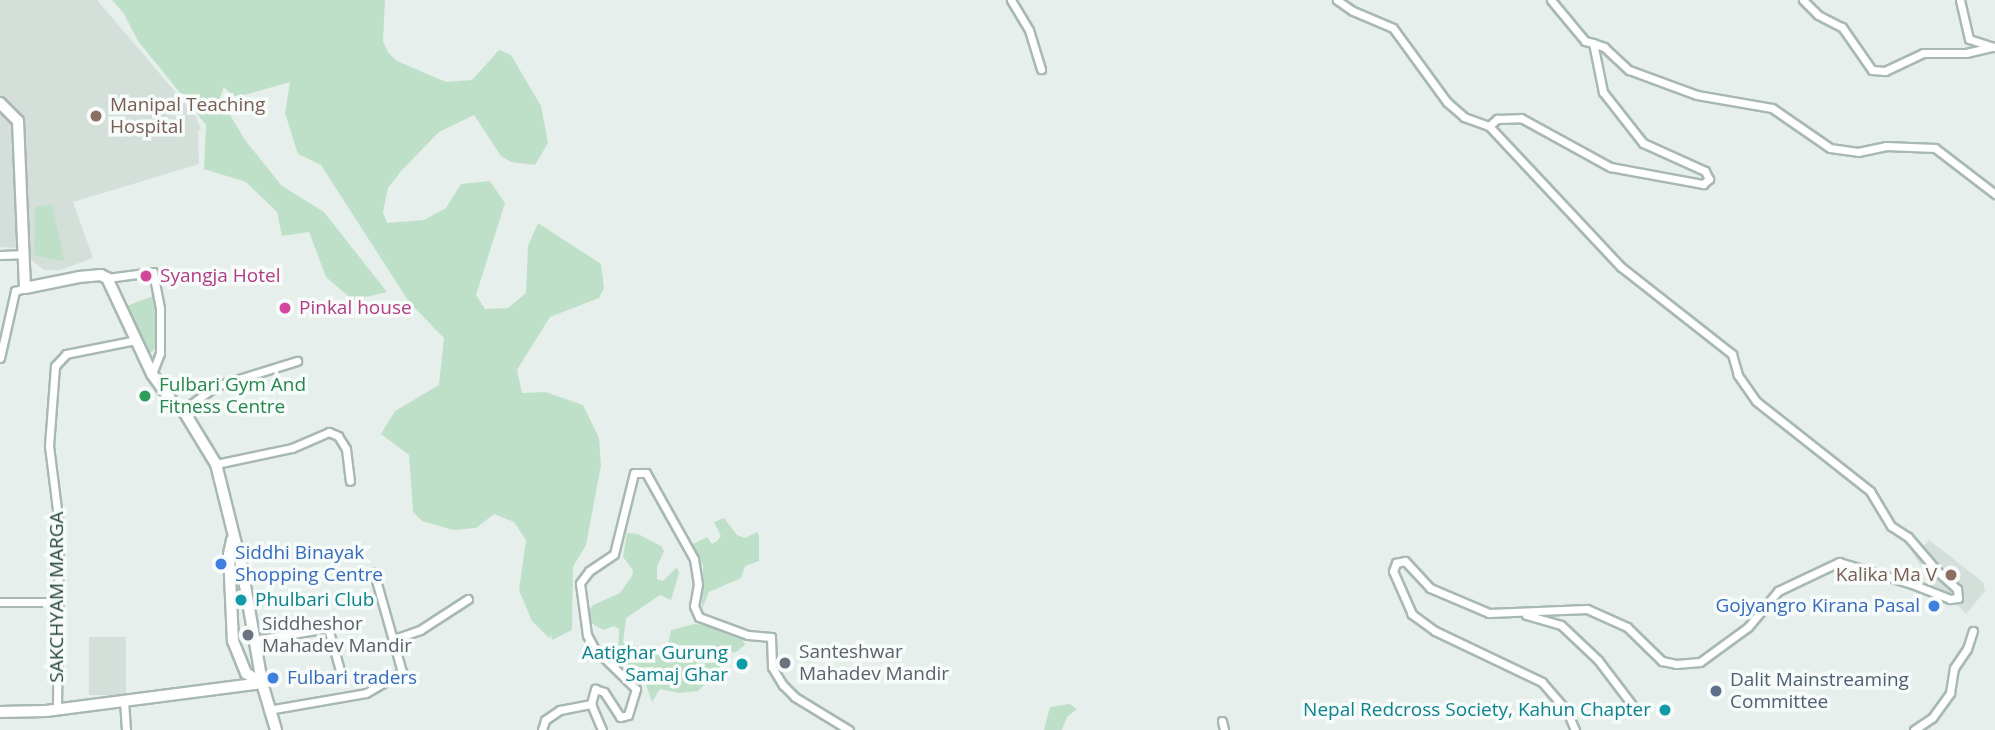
<!DOCTYPE html>
<style>
body{margin:0}
#map{position:relative;width:1995px;height:730px;overflow:hidden;background:#e6efeb;font-family:"Open Sans",sans-serif}
div>[style]{position:absolute}
.built>*{inset:0;background:#d4dfda;transform-origin:0 0}
.green>*{inset:0;background:#bfe0c8}
.roads{filter:drop-shadow(2px 0 #a8b8b2) drop-shadow(-2px 0 #a8b8b2) drop-shadow(0 2px #a8b8b2) drop-shadow(0 -2px #a8b8b2)}
.minor>*{height:7px;margin:-3.5px;padding:0 3.5px;transform-origin:3.5px;border-radius:3.5px;background:#fff}
.secondary>*{height:10px;margin:-5px;padding:0 5px;transform-origin:5px;border-radius:5px;background:#fff}
.dots>*{width:19px;height:19px;translate:-50% -50%;box-sizing:border-box;border:4px solid #f7fbf9;border-radius:50%}
span{translate:-50% -50%;white-space:nowrap;text-align:center;line-height:1.15;-webkit-text-stroke:7px #f7fbf9;paint-order:stroke}
.education-label{font-size:19px;color:#785e54}
.left{translate:0 -50%;text-align:left}
.right{translate:-100% -50%;text-align:right}
.hotel-label{font-size:19px;color:#b23c85}
.leisure-label{font-size:19px;color:#27864d}
.shop-label{font-size:19px;color:#366cbe}
.street-label{font-size:19px;color:#24423a}
.culture-label{font-size:19px;color:#0d838f}
.worship-label{font-size:19px;color:#5b616d}
.service-label{font-size:19px;color:#4e5e75}
</style>
<div id="map">
<div class="built">
<div style="clip-path:polygon(0 0,97px 0,195px 115px,201px 129px,198px 131px,199px 164px,73px 202px,93px 258px,60px 270px,44px 270px,17px 248px,0 247px)"></div>
<div style="clip-path:polygon(1929px 540px,1983px 582px,1985px 591px,1966px 614px,1951px 598px,1933px 586px,1911px 550px,1914px 543px,1923px 547px)"></div>
<div style="left:126px;top:637px;width:58px;height:37px;rotate:90deg"></div>
</div>
<div class="green">
<div style="clip-path:polygon(112px 0,385px 0,383px 41px,388px 52px,397px 61px,446px 82px,472px 80px,499px 50px,511px 55px,541px 106px,548px 143px,535px 165px,511px 162px,501px 156px,474px 115px,439px 132px,402px 170px,388px 188px,383px 212px,387px 223px,424px 220px,446px 208px,461px 184px,490px 181px,505px 203px,476px 295px,485px 309px,508px 308px,526px 293px,528px 246px,538px 223px,601px 264px,604px 288px,599px 298px,550px 317px,517px 370px,522px 393px,545px 392px,583px 405px,599px 438px,601px 465px,586px 545px,573px 567px,572px 630px,552px 640px,551px 635px,549px 638px,532px 621px,519px 590px,526px 540px,514px 522px,494px 514px,476px 528px,453px 530px,422px 521px,413px 512px,409px 455px,381px 434px,395px 411px,439px 385px,444px 338px,409px 302px,321px 165px,298px 154px,285px 113px,290px 82px,244px 95px,233px 96px,224px 87px,220px 98px,245px 140px,282px 186px,324px 212px,387px 292px,353px 300px,326px 277px,309px 232px,282px 236px,277px 212px,246px 182px,204px 169px,206px 125px,138px 41px,124px 14px)"></div>
<div style="clip-path:polygon(52px 204px,64px 260px,59px 261px,34px 255px,35px 207px)"></div>
<div style="clip-path:polygon(154px 296px,158px 335px,156px 348px,149px 354px,126px 306px)"></div>
<div style="clip-path:polygon(724px 518px,737px 535px,745px 538px,757px 532px,759px 535px,759px 561px,745px 566px,741px 578px,709px 592px,702px 609px,703px 566px,693px 544px,707px 537px,712px 544px,717px 541px,721px 536px,714px 522px)"></div>
<div style="clip-path:polygon(627px 533px,638px 534px,661px 546px,664px 551px,657px 567px,657px 579px,663px 581px,677px 567px,679px 573px,671px 600px,660px 595px,626px 618px,623px 642px,656px 652px,667px 648px,671px 630px,694px 624px,713px 626px,742px 638px,745px 645px,736px 652px,724px 654px,719px 671px,698px 691px,679px 693px,660px 689px,652px 702px,645px 682px,618px 655px,619px 629px,614px 626px,603px 630px,588px 621px,586px 615px,593px 605px,620px 593px,632px 576px,633px 570px,623px 557px)"></div>
<div style="clip-path:polygon(1070px 704px,1077px 709px,1067px 717px,1062px 730px,1044px 730px,1050px 707px)"></div>
</div>
<div class="roads">
<div class="minor">
<div style="left:1011px;top:0;width:35px;rotate:59deg"></div>
<div style="left:1029px;top:30px;width:41px;rotate:72.9deg"></div>
<div style="left:1337px;top:0;width:19px;rotate:35deg"></div>
<div style="left:1353px;top:11px;width:43px;rotate:23deg"></div>
<div style="left:1393px;top:28px;width:92px;rotate:53.9deg"></div>
<div style="left:1447px;top:102px;width:23px;rotate:41deg"></div>
<div style="left:1464px;top:117px;width:27px;rotate:20deg"></div>
<div style="left:1551px;top:0;width:53px;rotate:50.3deg"></div>
<div style="left:1585px;top:41px;width:8px;rotate:14deg"></div>
<div style="left:1803px;top:0;width:21px;rotate:45deg"></div>
<div style="left:1818px;top:15px;width:27px;rotate:27deg"></div>
<div style="left:1842px;top:27px;width:52px;rotate:55.1deg"></div>
<div style="left:1872px;top:70px;width:13px;rotate:4deg"></div>
<div style="left:1885px;top:71px;width:42px;rotate:-25.3deg"></div>
<div style="left:1923px;top:53px;width:43px"></div>
<div style="left:1966px;top:53px;width:28px;rotate:-13deg"></div>
<div style="left:1960px;top:0;width:40px;rotate:77deg"></div>
<div style="left:1969px;top:39px;width:26px;rotate:18deg"></div>
<div style="left:0;top:255px;width:23px;rotate:-2deg"></div>
<div style="left:107px;top:278px;width:46px;rotate:-7.4deg"></div>
<div style="left:153px;top:272px;width:37px;rotate:79deg"></div>
<div style="left:160px;top:308px;width:45px;rotate:90deg"></div>
<div style="left:160px;top:353px;width:22px;rotate:111deg"></div>
<div style="left:0;top:358px;width:69px;rotate:-77.4deg"></div>
<div style="left:15px;top:291px;width:10px;rotate:-17deg"></div>
<div style="left:183px;top:410px;width:41px;rotate:-36deg"></div>
<div style="left:216px;top:386px;width:85px;rotate:-17.2deg"></div>
<div style="left:216px;top:464px;width:78px;rotate:-11.9deg"></div>
<div style="left:292px;top:448px;width:40px;rotate:-23.4deg"></div>
<div style="left:329px;top:432px;width:10px;rotate:24deg"></div>
<div style="left:338px;top:436px;width:15px;rotate:58deg"></div>
<div style="left:346px;top:449px;width:32px;rotate:83deg"></div>
<div style="left:0;top:602px;width:59px"></div>
<div style="left:1526px;top:615px;width:36px;rotate:16deg"></div>
<div style="left:1561px;top:625px;width:51px;rotate:43.4deg"></div>
<div style="left:1598px;top:660px;width:63px;rotate:52.8deg"></div>
<div style="left:394px;top:639px;width:28px;rotate:-19deg"></div>
<div style="left:420px;top:630px;width:57px;rotate:-32.9deg"></div>
<div style="left:255px;top:640px;width:74px;rotate:-9.3deg"></div>
<div style="left:328px;top:628px;width:48px;rotate:74.2deg"></div>
<div style="left:124px;top:701px;width:29px;rotate:86deg"></div>
<div style="left:57px;top:708px;width:183px;rotate:-89.4deg"></div>
<div style="left:59px;top:525px;width:80px;rotate:-97.2deg"></div>
<div style="left:49px;top:446px;width:80px;rotate:-85.7deg"></div>
<div style="left:55px;top:366px;width:16px;rotate:-47deg"></div>
<div style="left:66px;top:354px;width:71px;rotate:-11.3deg"></div>
<div style="left:268px;top:710px;width:99px;rotate:-9.8deg"></div>
<div style="left:366px;top:693px;width:42px;rotate:-30.3deg"></div>
<div style="left:402px;top:672px;width:103px;rotate:-105.8deg"></div>
<div style="left:1222px;top:721px;width:9px;rotate:77deg"></div>
<div style="left:542px;top:730px;width:10px;rotate:-73deg"></div>
<div style="left:545px;top:720px;width:18px;rotate:-34deg"></div>
<div style="left:560px;top:710px;width:32px;rotate:-11deg"></div>
<div style="left:602px;top:730px;width:28px;rotate:-113deg"></div>
<div style="left:591px;top:704px;width:16px;rotate:-75deg"></div>
<div style="left:595px;top:689px;width:9px;rotate:18deg"></div>
<div style="left:604px;top:692px;width:30px;rotate:57deg"></div>
<div style="left:620px;top:717px;width:8px;rotate:-14deg"></div>
<div style="left:628px;top:715px;width:27px;rotate:-73deg"></div>
<div style="left:636px;top:689px;width:59px;rotate:-135.7deg"></div>
<div style="left:594px;top:648px;width:15px;rotate:-118deg"></div>
<div style="left:587px;top:635px;width:52px;rotate:-97.7deg"></div>
<div style="left:580px;top:583px;width:15px;rotate:-53deg"></div>
<div style="left:589px;top:571px;width:30px;rotate:-34deg"></div>
<div style="left:614px;top:554px;width:83px;rotate:-76.1deg"></div>
<div style="left:634px;top:473px;width:12px"></div>
<div style="left:646px;top:473px;width:98px;rotate:60.8deg"></div>
<div style="left:694px;top:559px;width:25px;rotate:81deg"></div>
<div style="left:698px;top:584px;width:22px;rotate:100deg"></div>
<div style="left:694px;top:606px;width:12px;rotate:66deg"></div>
<div style="left:699px;top:617px;width:52px;rotate:20.2deg"></div>
<div style="left:748px;top:635px;width:23px;rotate:5deg"></div>
<div style="left:771px;top:637px;width:30px;rotate:88deg"></div>
<div style="left:772px;top:667px;width:21px;rotate:59deg"></div>
<div style="left:783px;top:685px;width:17px;rotate:45deg"></div>
<div style="left:795px;top:697px;width:63px;rotate:31.4deg"></div>
<div style="left:1575px;top:730px;width:21px;rotate:-113deg"></div>
<div style="left:1567px;top:711px;width:38px;rotate:-131deg"></div>
<div style="left:1542px;top:682px;width:119px;rotate:-154.5deg"></div>
<div style="left:1435px;top:631px;width:29px;rotate:-144deg"></div>
<div style="left:1412px;top:614px;width:47px;rotate:-113.8deg"></div>
<div style="left:1393px;top:571px;width:9px;rotate:-69deg"></div>
<div style="left:1396px;top:563px;width:9px;rotate:-13deg"></div>
<div style="left:1405px;top:561px;width:37px;rotate:47deg"></div>
<div style="left:1430px;top:588px;width:64px;rotate:23deg"></div>
<div style="left:1489px;top:613px;width:98px;rotate:-2.3deg"></div>
<div style="left:1587px;top:609px;width:44px;rotate:24.2deg"></div>
<div style="left:1627px;top:627px;width:49px;rotate:44.2deg"></div>
<div style="left:1662px;top:661px;width:14px;rotate:12deg"></div>
<div style="left:1676px;top:664px;width:24px;rotate:-5deg"></div>
<div style="left:1700px;top:662px;width:59px;rotate:-36.1deg"></div>
<div style="left:1748px;top:627px;width:47px;rotate:-50.2deg"></div>
<div style="left:1778px;top:591px;width:68px;rotate:-25.4deg"></div>
<div style="left:1839px;top:562px;width:76px;rotate:16.8deg"></div>
<div style="left:1912px;top:584px;width:41px;rotate:21.5deg"></div>
<div style="left:1950px;top:599px;width:8px;rotate:-7deg"></div>
<div style="left:1958px;top:598px;width:9px;rotate:-96deg"></div>
<div style="left:1957px;top:589px;width:25px;rotate:-138deg"></div>
<div style="left:1938px;top:572px;width:46px;rotate:-130.6deg"></div>
<div style="left:1908px;top:537px;width:20px;rotate:-147deg"></div>
<div style="left:1891px;top:526px;width:41px;rotate:-121deg"></div>
<div style="left:1870px;top:491px;width:145px;rotate:-141.7deg"></div>
<div style="left:1756px;top:401px;width:32px;rotate:-125deg"></div>
<div style="left:1738px;top:375px;width:22px;rotate:-106deg"></div>
<div style="left:1732px;top:354px;width:141px;rotate:-141.9deg"></div>
<div style="left:1621px;top:267px;width:193px;rotate:-133.1deg"></div>
<div style="left:1489px;top:126px;width:11px;rotate:-41deg"></div>
<div style="left:1497px;top:119px;width:24px;rotate:-2deg"></div>
<div style="left:1521px;top:118px;width:102px;rotate:28.8deg"></div>
<div style="left:1610px;top:167px;width:95px;rotate:10.4deg"></div>
<div style="left:1703px;top:184px;width:8px;rotate:-40deg"></div>
<div style="left:1709px;top:179px;width:9px;rotate:-117deg"></div>
<div style="left:1705px;top:171px;width:68px;rotate:-155.7deg"></div>
<div style="left:1643px;top:143px;width:65px;rotate:-128.1deg"></div>
<div style="left:1603px;top:92px;width:50px;rotate:-101.5deg"></div>
<div style="left:1593px;top:43px;width:12px;rotate:20deg"></div>
<div style="left:1604px;top:47px;width:34px;rotate:43deg"></div>
<div style="left:1629px;top:70px;width:72px;rotate:20.2deg"></div>
<div style="left:1697px;top:95px;width:76px;rotate:9.8deg"></div>
<div style="left:1772px;top:108px;width:70px;rotate:34.6deg"></div>
<div style="left:1830px;top:148px;width:28px;rotate:8deg"></div>
<div style="left:1858px;top:152px;width:29px;rotate:-12deg"></div>
<div style="left:1886px;top:146px;width:49px;rotate:2.3deg"></div>
<div style="left:1935px;top:148px;width:76px;rotate:37.5deg"></div>
<div style="left:1914px;top:730px;width:22px;rotate:-34deg"></div>
<div style="left:1932px;top:718px;width:31px;rotate:-54deg"></div>
<div style="left:1950px;top:693px;width:25px;rotate:-81deg"></div>
<div style="left:1954px;top:668px;width:23px;rotate:-56deg"></div>
<div style="left:1967px;top:649px;width:19px;rotate:-72deg"></div>
</div>
<div class="secondary">
<div style="left:0;top:103px;width:25px;rotate:45deg"></div>
<div style="left:18px;top:121px;width:167px;rotate:87.6deg"></div>
<div style="left:25px;top:288px;width:55px;rotate:-11.5deg"></div>
<div style="left:79px;top:277px;width:22px;rotate:-5deg"></div>
<div style="left:101px;top:275px;width:7px;rotate:27deg"></div>
<div style="left:107px;top:278px;width:106px;rotate:64.9deg"></div>
<div style="left:152px;top:374px;width:39px;rotate:54deg"></div>
<div style="left:175px;top:406px;width:9px;rotate:27deg"></div>
<div style="left:183px;top:410px;width:63px;rotate:58.6deg"></div>
<div style="left:216px;top:464px;width:107px;rotate:76deg"></div>
<div style="left:242px;top:568px;width:117px;rotate:80.1deg"></div>
<div style="left:262px;top:683px;width:49px;rotate:73.4deg"></div>
<div style="left:232px;top:540px;width:14px;rotate:102deg"></div>
<div style="left:229px;top:554px;width:87px;rotate:87.4deg"></div>
<div style="left:233px;top:641px;width:35px;rotate:68deg"></div>
<div style="left:246px;top:673px;width:19px;rotate:32deg"></div>
<div style="left:0;top:712px;width:46px;rotate:-1.2deg"></div>
<div style="left:46px;top:711px;width:218px;rotate:-7.4deg"></div>
</div>
</div>
<div class="dots">
<div style="left:96px;top:116px;background:#8d6e63"></div>
<div style="left:146px;top:276px;background:#d1479c"></div>
<div style="left:285px;top:308px;background:#d1479c"></div>
<div style="left:145px;top:396px;background:#2e9e5b"></div>
<div style="left:221px;top:564px;background:#3f7fe0"></div>
<div style="left:1951px;top:575px;background:#8d6e63"></div>
<div style="left:241px;top:600px;background:#0f9aa8"></div>
<div style="left:1934px;top:606px;background:#3f7fe0"></div>
<div style="left:248px;top:635px;background:#6b7280"></div>
<div style="left:785px;top:663px;background:#6b7280"></div>
<div style="left:742px;top:664px;background:#0f9aa8"></div>
<div style="left:273px;top:678px;background:#3f7fe0"></div>
<div style="left:1716px;top:691px;background:#5c6f8a"></div>
<div style="left:1665px;top:710px;background:#0f9aa8"></div>
</div>
<div class="education-label">
<span class="left" style="left:110px;top:116px">Manipal Teaching<br>Hospital</span>
<span class="right" style="left:1937px;top:575px">Kalika Ma V</span>
</div>
<div class="hotel-label">
<span class="left" style="left:160px;top:276px">Syangja Hotel</span>
<span class="left" style="left:299px;top:308px">Pinkal house</span>
</div>
<div class="leisure-label">
<span class="left" style="left:159px;top:396px">Fulbari Gym And<br>Fitness Centre</span>
</div>
<div class="shop-label">
<span class="left" style="left:235px;top:564px">Siddhi Binayak<br>Shopping Centre</span>
<span class="right" style="left:1920px;top:606px">Gojyangro Kirana Pasal</span>
<span class="left" style="left:287px;top:678px">Fulbari traders</span>
</div>
<div class="street-label">
<span style="left:57px;top:597px;rotate:-90deg">SAKCHYAM MARGA</span>
</div>
<div class="culture-label">
<span class="left" style="left:255px;top:600px">Phulbari Club</span>
<span class="right" style="left:728px;top:664px">Aatighar Gurung<br>Samaj Ghar</span>
<span class="right" style="left:1651px;top:710px">Nepal Redcross Society, Kahun Chapter</span>
</div>
<div class="worship-label">
<span class="left" style="left:262px;top:635px">Siddheshor<br>Mahadev Mandir</span>
<span class="left" style="left:799px;top:663px">Santeshwar<br>Mahadev Mandir</span>
</div>
<div class="service-label">
<span class="left" style="left:1730px;top:691px">Dalit Mainstreaming<br>Committee</span>
</div>
</div>
